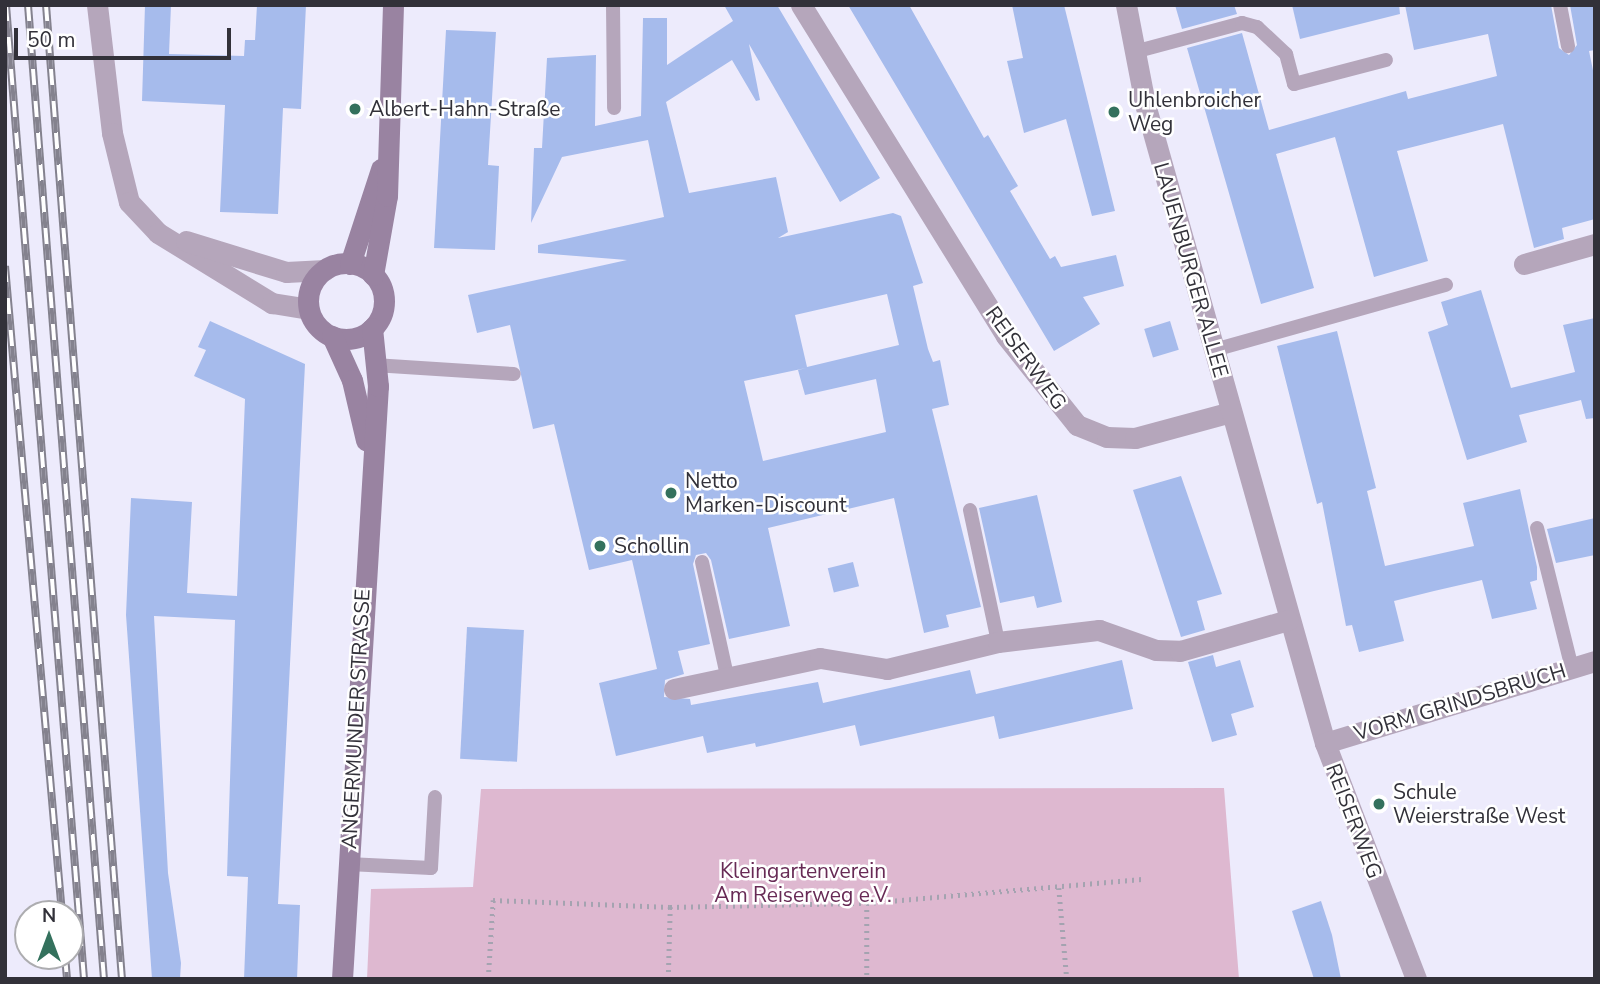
<!DOCTYPE html>
<meta charset="utf-8">
<style>
body{margin:0}
#map{position:relative;width:1600px;height:984px;overflow:hidden;background:#edebfc;font-family:"Nunito Sans",sans-serif}
div>[style]{position:absolute}
.green>*{inset:0;background:#deb8d0}
.building>*{inset:0;background:#a6bbec;transform-origin:0 0}
.path>*{height:4.5px;margin-top:-2.25px;transform-origin:0;background:repeating-linear-gradient(90deg,#a4a3b0 0 2px,transparent 0 7px)}
.lane>*{height:14px;margin:-7px;padding:0 7px;transform-origin:7px;border-radius:7px;background:#b5a6bb}
.street>*{height:21px;margin:-10.5px;padding:0 10.5px;transform-origin:10.5px;border-radius:10.5px;background:#b5a6bb}
.secondary>*{height:21px;margin:-10.5px;padding:0 10.5px;transform-origin:10.5px;border-radius:10.5px;background:#9983a1}
.secondary>.ring{margin:-10.5px;padding:0;box-sizing:content-box;background:none;border:21px solid #9983a1;border-radius:50%}
.rail>*{height:8px;margin-top:-4px;transform-origin:0;background:repeating-linear-gradient(90deg,#fff 0 16px,#84828e 0 32px);box-sizing:border-box;border-block:2px solid #84828e}
.dots>*{width:19px;height:19px;translate:-50% -50%;box-sizing:border-box;border:4px solid #fff;border-radius:50%}
span{translate:-50% -50%;white-space:nowrap;text-align:center;line-height:1.15;-webkit-text-stroke:5px #fff;paint-order:stroke}
.poi-label{font-size:21px;color:#323139}
.left{translate:0 -50%;text-align:left}
.street-label{font-size:21px;color:#323139}
.park-label{font-size:21px;color:#672a55}
.frame{position:absolute;inset:0;border:7px solid #323139;pointer-events:none}
.north{position:absolute;left:14px;top:900px;width:70px;height:70px;box-sizing:border-box;background:#fff;border:2px solid #adadb0;border-radius:50%;rotate:0deg;font-size:19px;font-weight:700;line-height:28px;text-align:center;color:#323139}
.north::after{content:'';display:block;margin:auto;width:24px;height:32px;background:#34715d;clip-path:polygon(50% 0,100% 100%,50% 72%,0 100%)}
.scale{position:absolute;left:14px;top:28px;width:217px;height:32px;box-sizing:border-box;border:4px solid #323139;border-top:0;padding-left:9px;font-size:21px;line-height:24px;white-space:nowrap;color:#323139;-webkit-text-stroke:5px #fff;paint-order:stroke}
</style>
<div id="map">
<div class="green">
<div style="clip-path:polygon(1224px 788px,1239px 979px,367px 979px,371px 889px,473px 887px,481px 789px)"></div>
</div>
<div class="building">
<div style="clip-path:polygon(145px 5px,171px 5px,169px 54px,244px 56px,245px 40px,255px 40px,257px 5px,306px 5px,301px 109px,283px 108px,278px 214px,220px 212px,225px 105px,142px 101px)"></div>
<div style="clip-path:polygon(evenodd,724px 5px,777px 5px,880px 178px,840px 202px,749px 44px,760px 100px,756px 101px,732px 60px,666px 102px,689px 193px,776px 177px,788px 232px,778px 238px,893px 213px,901px 216px,923px 283px,913px 286px,928px 349px,933px 362px,940px 360px,949px 405px,932px 409px,981px 607px,946px 615px,949px 627px,924px 633px,894px 498px,768px 528px,790px 626px,729px 639px,711px 560px,706px 553px,696px 555px,693px 564px,710px 644px,678px 651px,684px 674px,665px 680px,664px 697px,690px 699px,691px 705px,818px 682px,823px 703px,970px 670px,976px 694px,1122px 660px,1133px 709px,999px 739px,994px 716px,860px 746px,855px 725px,756px 747px,755px 743px,707px 753px,703px 736px,616px 756px,599px 683px,657px 669px,632px 560px,589px 570px,554px 424px,533px 429px,510px 325px,477px 333px,468px 295px,627px 260px,538px 253px,538px 245px,664px 217px,648px 140px,562px 157px,531px 223px,534px 148px,542px 148px,547px 58px,596px 55px,595px 126px,641px 116px,643px 18px,667px 18px,667px 65px,733px 21px,724px 5px,887px 294px,899px 345px,807px 367px,795px 315px,887px 294px,724px 5px,806px 368px,798px 370px,805px 395px,876px 379px,886px 432px,763px 461px,744px 381px,806px 368px)"></div>
<div style="clip-path:polygon(848px 5px,909px 5px,984px 138px,988px 135px,1018px 186px,1010px 191px,1050px 259px,1055px 256px,1061px 267px,1116px 255px,1124px 286px,1083px 297px,1100px 324px,1054px 351px)"></div>
<div style="clip-path:polygon(1012px 5px,1064px 5px,1115px 211px,1092px 216px,1066px 119px,1024px 133px,1007px 61px,1023px 58px)"></div>
<div style="clip-path:polygon(1175px 5px,1234px 5px,1237px 14px,1182px 29px)"></div>
<div style="clip-path:polygon(1292px 5px,1399px 5px,1400px 14px,1300px 39px)"></div>
<div style="clip-path:polygon(1405px 5px,1551px 5px,1559px 48px,1569px 55px,1577px 45px,1570px 5px,1595px 5px,1595px 50px,1589px 51px,1595px 80px,1595px 219px,1562px 228px,1564px 239px,1534px 248px,1503px 124px,1397px 151px,1428px 261px,1374px 277px,1335px 137px,1276px 154px,1314px 288px,1261px 304px,1187px 48px,1242px 33px,1269px 130px,1406px 91px,1408px 99px,1497px 76px,1488px 34px,1414px 50px)"></div>
<div style="clip-path:polygon(446px 30px,496px 32px,488px 165px,499px 166px,495px 250px,434px 248px)"></div>
<div style="clip-path:polygon(1481px 290px,1511px 388px,1575px 372px,1563px 325px,1595px 318px,1595px 418px,1586px 419px,1581px 400px,1519px 415px,1527px 442px,1467px 460px,1428px 332px,1448px 325px,1441px 302px)"></div>
<div style="clip-path:polygon(210px 321px,305px 364px,278px 904px,300px 905px,297px 979px,244px 979px,248px 877px,227px 876px,235px 620px,154px 616px,168px 873px,181px 963px,180px 979px,152px 979px,126px 615px,131px 498px,192px 502px,187px 593px,237px 596px,245px 399px,194px 376px,206px 350px,198px 347px)"></div>
<div style="left:1170px;top:321px;width:30px;height:27px;rotate:73deg"></div>
<div style="clip-path:polygon(1337px 331px,1376px 488px,1367px 491px,1385px 566px,1474px 546px,1463px 503px,1520px 489px,1537px 567px,1537px 580px,1530px 582px,1537px 609px,1492px 619px,1482px 580px,1434px 591px,1394px 601px,1404px 641px,1359px 652px,1352px 625px,1346px 626px,1322px 502px,1317px 504px,1277px 346px)"></div>
<div style="clip-path:polygon(1181px 476px,1222px 594px,1197px 601px,1205px 630px,1181px 637px,1133px 490px)"></div>
<div style="clip-path:polygon(1037px 495px,1062px 602px,1037px 608px,1034px 596px,1000px 603px,979px 508px)"></div>
<div style="clip-path:polygon(1595px 518px,1595px 555px,1556px 563px,1547px 529px)"></div>
<div style="left:853px;top:562px;width:25px;height:26px;rotate:76deg"></div>
<div style="left:467px;top:627px;width:57px;height:132px;rotate:3deg"></div>
<div style="clip-path:polygon(1213px 655px,1216px 667px,1240px 660px,1254px 707px,1231px 714px,1237px 735px,1212px 742px,1188px 662px)"></div>
<div style="clip-path:polygon(1321px 901px,1332px 935px,1341px 979px,1314px 979px,1292px 911px)"></div>
</div>
<div class="path">
<div style="left:1059px;top:888px;width:91px;rotate:85deg"></div>
<div style="left:867px;top:903px;width:76px;rotate:90deg"></div>
<div style="left:488px;top:979px;width:79px;rotate:-86.4deg"></div>
<div style="left:493px;top:900px;width:177px;rotate:2.3deg"></div>
<div style="left:670px;top:907px;width:197px;rotate:-1.2deg"></div>
<div style="left:867px;top:903px;width:276px;rotate:-5deg"></div>
<div style="left:668px;top:979px;width:72px;rotate:-88.4deg"></div>
</div>
<div class="lane">
<div style="left:613px;top:5px;width:103px;rotate:89.4deg"></div>
<div style="left:1560px;top:5px;width:42px;rotate:79deg"></div>
<div style="left:1134px;top:52px;width:112px;rotate:-15deg"></div>
<div style="left:1242px;top:23px;width:16px;rotate:15deg"></div>
<div style="left:1257px;top:27px;width:40px;rotate:43deg"></div>
<div style="left:1286px;top:54px;width:31px;rotate:75deg"></div>
<div style="left:1294px;top:84px;width:95px;rotate:-14.6deg"></div>
<div style="left:1214px;top:350px;width:241px;rotate:-15.7deg"></div>
<div style="left:374px;top:365px;width:140px;rotate:3.7deg"></div>
<div style="left:970px;top:510px;width:135px;rotate:78deg"></div>
<div style="left:1537px;top:528px;width:144px;rotate:76deg"></div>
<div style="left:702px;top:562px;width:117px;rotate:77.6deg"></div>
<div style="left:348px;top:864px;width:83px;rotate:2.8deg"></div>
<div style="left:431px;top:868px;width:71px;rotate:-86.8deg"></div>
</div>
<div class="street">
<div style="left:97px;top:5px;width:129px;rotate:83.3deg"></div>
<div style="left:112px;top:133px;width:71px;rotate:76.2deg"></div>
<div style="left:129px;top:202px;width:42px;rotate:46.9deg"></div>
<div style="left:158px;top:233px;width:134px;rotate:31.6deg"></div>
<div style="left:272px;top:303px;width:37px;rotate:9deg"></div>
<div style="left:801px;top:5px;width:389px;rotate:58.2deg"></div>
<div style="left:1006px;top:336px;width:114px;rotate:51.4deg"></div>
<div style="left:1077px;top:425px;width:32px;rotate:22deg"></div>
<div style="left:1107px;top:437px;width:28px;rotate:2deg"></div>
<div style="left:1135px;top:438px;width:99px;rotate:-15.2deg"></div>
<div style="left:1126px;top:5px;width:101px;rotate:79.1deg"></div>
<div style="left:1145px;top:104px;width:664px;rotate:74.27deg"></div>
<div style="left:1325px;top:743px;width:253px;rotate:68.9deg"></div>
<div style="left:186px;top:241px;width:105px;rotate:17.2deg"></div>
<div style="left:286px;top:272px;width:39px;rotate:-3deg"></div>
<div style="left:1524px;top:264px;width:74px;rotate:-15.7deg"></div>
<div style="left:674px;top:689px;width:149px;rotate:-12deg"></div>
<div style="left:820px;top:658px;width:68px;rotate:9.3deg"></div>
<div style="left:887px;top:669px;width:114px;rotate:-13.7deg"></div>
<div style="left:998px;top:642px;width:102px;rotate:-6.8deg"></div>
<div style="left:1099px;top:630px;width:60px;rotate:19.3deg"></div>
<div style="left:1156px;top:650px;width:24px;rotate:2deg"></div>
<div style="left:1180px;top:651px;width:112px;rotate:-16deg"></div>
<div style="left:1325px;top:743px;width:282px;rotate:-16.9deg"></div>
</div>
<div class="secondary">
<div class="ring" style="left:308px;top:263px;width:55px;height:55px"></div>
<div style="left:350px;top:264px;width:100px;rotate:-71.9deg"></div>
<div style="left:373px;top:275px;width:80px;rotate:-80deg"></div>
<div style="left:387px;top:196px;width:191px;rotate:-88.2deg"></div>
<div style="left:332px;top:336px;width:48px;rotate:65.6deg"></div>
<div style="left:352px;top:380px;width:62px;rotate:76.9deg"></div>
<div style="left:342px;top:979px;width:594px;rotate:-86.53deg"></div>
<div style="left:378px;top:386px;width:58px;rotate:-95.9deg"></div>
</div>
<div class="rail">
<div style="left:6px;top:5px;width:977px;rotate:85.42deg"></div>
<div style="left:28px;top:5px;width:977px;rotate:85.54deg"></div>
<div style="left:46px;top:5px;width:977px;rotate:85.54deg"></div>
<div style="left:5px;top:266px;width:651px;rotate:84.97deg"></div>
<div style="left:65px;top:956px;width:23px;rotate:85deg"></div>
</div>
<div class="dots">
<div style="left:355px;top:109px;background:#34715d"></div>
<div style="left:1114px;top:112px;background:#34715d"></div>
<div style="left:671px;top:493px;background:#34715d"></div>
<div style="left:600px;top:546px;background:#34715d"></div>
<div style="left:1379px;top:804px;background:#34715d"></div>
</div>
<div class="poi-label">
<span class="left" style="left:1128px;top:112px">Uhlenbroicher<br>Weg</span>
<span class="left" style="left:369px;top:109px">Albert-Hahn-Straße</span>
<span class="left" style="left:685px;top:493px">Netto<br>Marken-Discount</span>
<span class="left" style="left:614px;top:546px">Schollin</span>
<span class="left" style="left:1393px;top:804px">Schule<br>Weierstraße West</span>
</div>
<div class="street-label">
<span style="left:1191px;top:270px;rotate:74deg">LAUENBURGER ALLEE</span>
<span style="left:1026px;top:358px;rotate:54deg">REISERWEG</span>
<span style="left:1460px;top:702px;rotate:-17deg">VORM GRINDSBRUCH</span>
<span style="left:356px;top:719px;rotate:-87deg">ANGERMUNDER STRASSE</span>
<span style="left:1354px;top:821px;rotate:69deg">REISERWEG</span>
</div>
<div class="park-label">
<span style="left:803px;top:883px">Kleingartenverein<br>Am Reiserweg e.V.</span>
</div>
<div class="frame"></div>
<div class="north">N</div>
<div class="scale">50 m</div>
</div>
